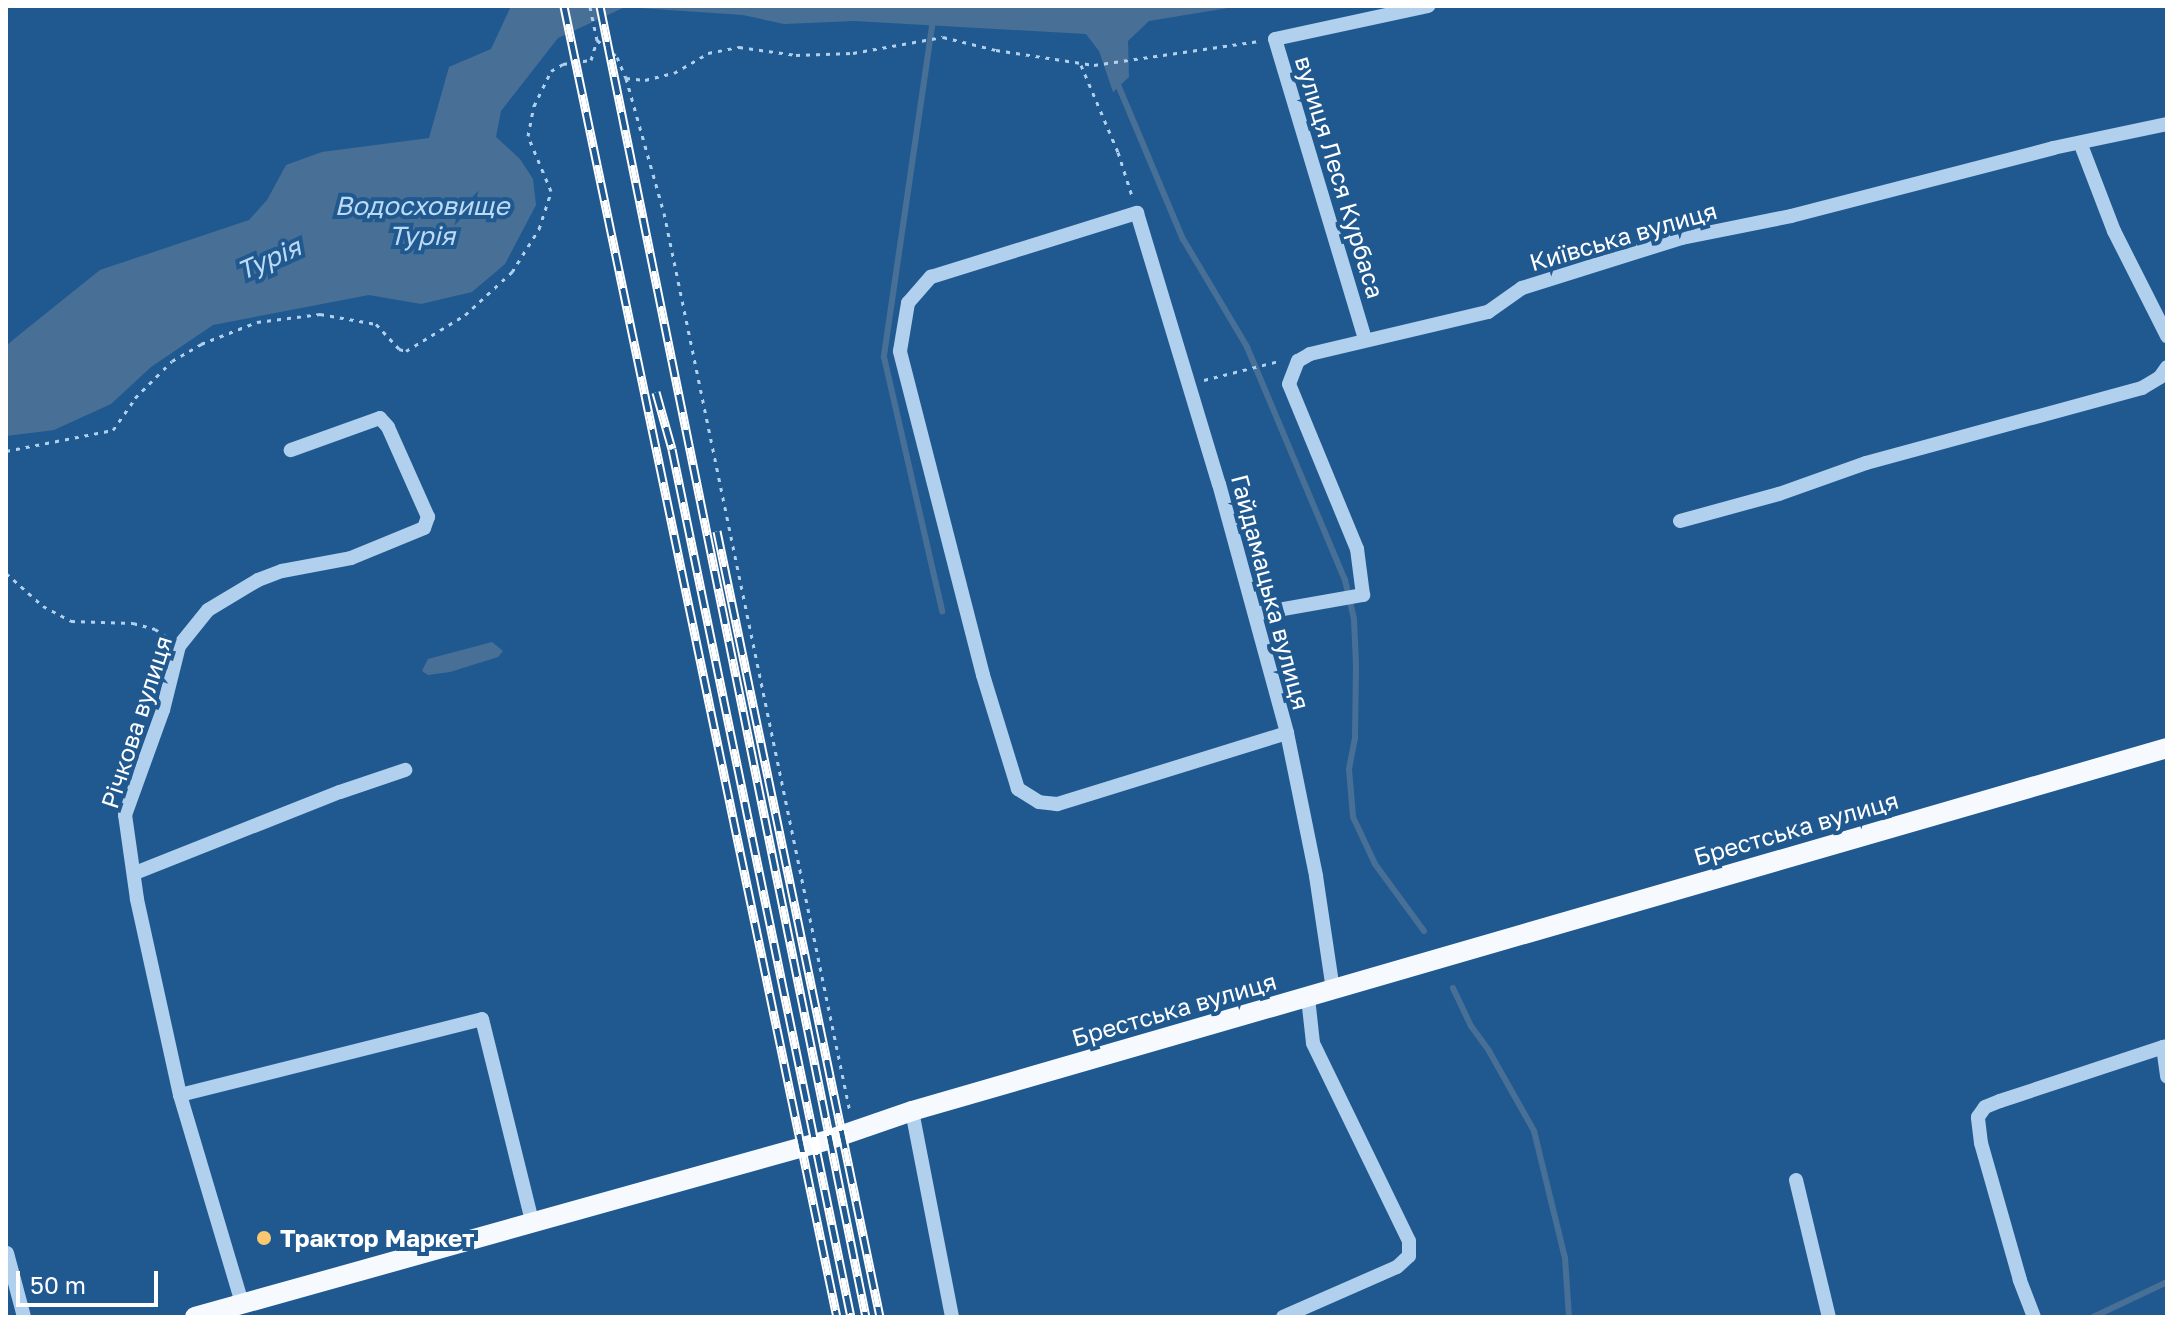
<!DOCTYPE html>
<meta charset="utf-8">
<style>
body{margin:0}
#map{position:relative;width:2173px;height:1323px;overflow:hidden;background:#205990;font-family:"Golos Text",sans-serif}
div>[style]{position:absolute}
.water>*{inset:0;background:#487097}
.stream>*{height:6px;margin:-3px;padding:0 3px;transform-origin:3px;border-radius:3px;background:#487097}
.path>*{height:3px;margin-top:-1.5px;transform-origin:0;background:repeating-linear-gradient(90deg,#b0d0ed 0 4px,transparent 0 10px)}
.minor>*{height:14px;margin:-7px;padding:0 7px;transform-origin:7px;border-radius:7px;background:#b0d0ed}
.major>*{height:20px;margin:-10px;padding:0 10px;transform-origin:10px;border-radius:10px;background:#f6faff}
.rail>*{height:9px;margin-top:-4.5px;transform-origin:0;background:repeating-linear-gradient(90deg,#205990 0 18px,#fff 0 36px);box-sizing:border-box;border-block:2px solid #fff}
.dots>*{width:22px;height:22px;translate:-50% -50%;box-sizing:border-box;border:4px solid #205990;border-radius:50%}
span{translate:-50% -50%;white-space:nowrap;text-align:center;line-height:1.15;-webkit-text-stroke:8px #205990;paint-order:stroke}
.street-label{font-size:24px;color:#fff}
.poi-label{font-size:24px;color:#fff;font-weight:700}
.left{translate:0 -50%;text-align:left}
.water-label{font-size:26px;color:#bcdaf4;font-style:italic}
.frame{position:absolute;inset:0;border:8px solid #fff;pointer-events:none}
.scale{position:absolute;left:16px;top:1271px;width:142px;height:36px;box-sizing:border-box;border:4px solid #fff;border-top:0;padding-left:10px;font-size:24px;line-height:28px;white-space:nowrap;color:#fff;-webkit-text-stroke:6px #205990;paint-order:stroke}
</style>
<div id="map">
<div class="water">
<div style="clip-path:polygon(511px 6px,1240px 6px,1149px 21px,1128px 41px,1129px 77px,1113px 92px,1099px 51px,1086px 34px,854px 21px,784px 24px,743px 15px,625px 7px,558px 38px,501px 111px,496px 137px,520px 159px,533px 179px,536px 205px,505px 264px,472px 292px,421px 304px,369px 295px,213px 325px,151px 367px,111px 404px,54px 430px,6px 436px,6px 346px,19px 335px,100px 270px,249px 220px,267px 200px,286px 165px,322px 152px,429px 138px,449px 67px,491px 49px)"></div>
<div style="clip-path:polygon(492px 642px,503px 651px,498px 657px,450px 672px,428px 675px,422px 671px,428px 659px)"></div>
</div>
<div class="stream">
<div style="left:935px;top:6px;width:355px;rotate:98.3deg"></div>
<div style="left:884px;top:357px;width:261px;rotate:77.1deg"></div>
<div style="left:1116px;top:80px;width:173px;rotate:67.2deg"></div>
<div style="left:1183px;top:239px;width:126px;rotate:59.3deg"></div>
<div style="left:1247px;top:347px;width:253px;rotate:67.2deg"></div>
<div style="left:1345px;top:580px;width:40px;rotate:77deg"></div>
<div style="left:1354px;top:619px;width:46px;rotate:87.5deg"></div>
<div style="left:1356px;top:665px;width:73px;rotate:90.8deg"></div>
<div style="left:1355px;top:738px;width:32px;rotate:101deg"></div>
<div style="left:1349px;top:769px;width:48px;rotate:85.2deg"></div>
<div style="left:1353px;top:817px;width:52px;rotate:64.9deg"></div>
<div style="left:1375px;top:864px;width:83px;rotate:53.8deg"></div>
<div style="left:1453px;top:988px;width:42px;rotate:64.7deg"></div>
<div style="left:1471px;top:1026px;width:31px;rotate:54deg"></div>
<div style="left:1489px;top:1051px;width:92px;rotate:60.6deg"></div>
<div style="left:1534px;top:1131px;width:131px;rotate:76.3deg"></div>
<div style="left:1565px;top:1258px;width:59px;rotate:86.1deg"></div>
<div style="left:2093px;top:1317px;width:82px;rotate:-25.3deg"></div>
</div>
<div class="path">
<div style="left:597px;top:40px;width:26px;rotate:40deg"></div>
<div style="left:617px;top:57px;width:23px;rotate:67deg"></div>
<div style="left:626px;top:78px;width:19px;rotate:6deg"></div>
<div style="left:645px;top:80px;width:30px;rotate:-14deg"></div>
<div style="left:674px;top:73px;width:39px;rotate:-30deg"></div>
<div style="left:708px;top:53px;width:32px;rotate:-11deg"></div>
<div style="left:739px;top:47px;width:58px;rotate:8deg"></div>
<div style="left:796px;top:55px;width:57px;rotate:-2deg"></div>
<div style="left:853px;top:53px;width:91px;rotate:-10.1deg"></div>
<div style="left:943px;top:37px;width:55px;rotate:13.8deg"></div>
<div style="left:996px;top:50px;width:99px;rotate:8.7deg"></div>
<div style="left:1094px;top:65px;width:167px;rotate:-8.3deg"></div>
<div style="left:1081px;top:65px;width:95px;rotate:67deg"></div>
<div style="left:1118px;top:152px;width:49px;rotate:72.3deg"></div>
<div style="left:626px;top:78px;width:140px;rotate:74.3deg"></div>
<div style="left:664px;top:213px;width:918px;rotate:78.31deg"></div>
<div style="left:1204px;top:380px;width:77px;rotate:-14.2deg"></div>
<div style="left:6px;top:451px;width:109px;rotate:-11.1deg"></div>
<div style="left:113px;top:430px;width:39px;rotate:-55deg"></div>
<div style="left:135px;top:398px;width:52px;rotate:-45deg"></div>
<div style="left:172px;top:361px;width:34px;rotate:-30deg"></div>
<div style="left:201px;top:344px;width:60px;rotate:-21.4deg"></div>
<div style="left:257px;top:322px;width:64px;rotate:-7.2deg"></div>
<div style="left:320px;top:314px;width:57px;rotate:10.1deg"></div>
<div style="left:376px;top:324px;width:34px;rotate:47deg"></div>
<div style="left:399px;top:349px;width:7px;rotate:16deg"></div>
<div style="left:406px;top:351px;width:69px;rotate:-31.4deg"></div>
<div style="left:465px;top:315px;width:64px;rotate:-42.5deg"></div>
<div style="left:512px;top:272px;width:51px;rotate:-57.9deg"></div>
<div style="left:539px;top:229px;width:40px;rotate:-72deg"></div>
<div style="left:551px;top:191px;width:60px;rotate:-112.7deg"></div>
<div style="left:528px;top:136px;width:31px;rotate:-79deg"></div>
<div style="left:534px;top:106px;width:39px;rotate:-64deg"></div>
<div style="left:551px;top:71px;width:14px;rotate:-30deg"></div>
<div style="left:563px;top:64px;width:28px;rotate:-8deg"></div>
<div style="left:591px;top:60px;width:21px;rotate:-73deg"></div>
<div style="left:597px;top:40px;width:35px;rotate:-102deg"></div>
<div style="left:6px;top:573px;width:50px;rotate:41.7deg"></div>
<div style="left:43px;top:606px;width:32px;rotate:28deg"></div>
<div style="left:71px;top:621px;width:62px;rotate:1.8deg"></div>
<div style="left:133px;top:623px;width:23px;rotate:15deg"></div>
<div style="left:155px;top:629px;width:14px;rotate:34deg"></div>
</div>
<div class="minor">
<div style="left:2081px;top:145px;width:92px;rotate:69deg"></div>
<div style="left:2114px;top:231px;width:118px;rotate:63.2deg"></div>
<div style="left:1365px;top:339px;width:313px;rotate:-106.7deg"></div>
<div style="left:1275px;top:39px;width:157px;rotate:-12.2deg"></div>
<div style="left:1680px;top:521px;width:103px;rotate:-15.3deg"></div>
<div style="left:1779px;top:494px;width:92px;rotate:-19.6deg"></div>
<div style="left:1866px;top:463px;width:286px;rotate:-15.2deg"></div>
<div style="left:2142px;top:388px;width:21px;rotate:-31deg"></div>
<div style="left:2160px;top:377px;width:12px;rotate:-55deg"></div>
<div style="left:1255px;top:614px;width:110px;rotate:-10deg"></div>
<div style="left:1363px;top:595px;width:46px;rotate:-97.4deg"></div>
<div style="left:1357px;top:549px;width:178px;rotate:-112.4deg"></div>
<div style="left:1289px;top:384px;width:25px;rotate:-69deg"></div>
<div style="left:1298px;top:361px;width:14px;rotate:-30deg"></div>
<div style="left:1310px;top:354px;width:183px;rotate:-13.3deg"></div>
<div style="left:1488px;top:312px;width:42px;rotate:-35.2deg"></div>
<div style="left:1522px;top:288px;width:168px;rotate:-17.4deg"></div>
<div style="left:1682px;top:238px;width:111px;rotate:-11.4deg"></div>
<div style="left:1791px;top:216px;width:271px;rotate:-14.5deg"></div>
<div style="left:2053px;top:148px;width:116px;rotate:-11.9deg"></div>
<div style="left:1287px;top:733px;width:241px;rotate:162.8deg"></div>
<div style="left:1057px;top:804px;width:18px;rotate:-174deg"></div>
<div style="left:1039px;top:802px;width:25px;rotate:-148deg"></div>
<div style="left:1018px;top:789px;width:119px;rotate:-107.1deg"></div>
<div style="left:983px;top:675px;width:334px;rotate:-104.4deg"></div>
<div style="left:900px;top:351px;width:49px;rotate:-80.5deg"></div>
<div style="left:908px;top:303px;width:35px;rotate:-49deg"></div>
<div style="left:931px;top:277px;width:216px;rotate:-17.3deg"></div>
<div style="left:1137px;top:213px;width:283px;rotate:73.2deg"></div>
<div style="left:1219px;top:484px;width:258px;rotate:74.7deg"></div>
<div style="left:1287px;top:733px;width:146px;rotate:78.5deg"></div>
<div style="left:1316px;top:876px;width:115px;rotate:81.5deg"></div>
<div style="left:135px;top:873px;width:220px;rotate:-21.6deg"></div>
<div style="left:340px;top:792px;width:69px;rotate:-18.7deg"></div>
<div style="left:2167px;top:1046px;width:4px;rotate:166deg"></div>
<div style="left:2163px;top:1047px;width:30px;rotate:82deg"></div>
<div style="left:180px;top:1095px;width:311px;rotate:-14.1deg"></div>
<div style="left:482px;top:1019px;width:208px;rotate:76.1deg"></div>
<div style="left:912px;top:1111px;width:210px;rotate:79deg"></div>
<div style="left:1796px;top:1180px;width:141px;rotate:76.5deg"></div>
<div style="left:7px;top:1253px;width:66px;rotate:75.1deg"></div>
<div style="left:242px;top:1303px;width:217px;rotate:-106.6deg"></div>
<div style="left:180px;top:1095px;width:201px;rotate:-102.4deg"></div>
<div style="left:137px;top:899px;width:85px;rotate:-98.1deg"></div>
<div style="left:125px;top:815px;width:112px;rotate:-70.1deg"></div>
<div style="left:163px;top:710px;width:66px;rotate:-76deg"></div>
<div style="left:179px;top:646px;width:46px;rotate:-51.1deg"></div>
<div style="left:208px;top:610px;width:58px;rotate:-31deg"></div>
<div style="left:258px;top:580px;width:26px;rotate:-21deg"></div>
<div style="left:282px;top:571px;width:70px;rotate:-10.7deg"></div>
<div style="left:351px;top:558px;width:79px;rotate:-22.3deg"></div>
<div style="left:424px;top:528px;width:12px;rotate:-70deg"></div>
<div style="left:428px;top:517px;width:98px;rotate:-114deg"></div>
<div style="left:388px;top:427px;width:12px;rotate:-132deg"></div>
<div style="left:380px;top:418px;width:95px;rotate:160.2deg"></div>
<div style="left:1283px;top:1317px;width:124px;rotate:-23.7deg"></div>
<div style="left:1397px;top:1267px;width:16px;rotate:-43deg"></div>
<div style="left:1409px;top:1256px;width:15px;rotate:-90deg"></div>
<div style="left:1409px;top:1241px;width:220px;rotate:-115.9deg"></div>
<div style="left:1313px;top:1043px;width:45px;rotate:-96.3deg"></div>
<div style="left:2034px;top:1317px;width:40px;rotate:-111deg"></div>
<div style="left:2020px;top:1280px;width:142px;rotate:-105.9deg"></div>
<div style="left:1981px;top:1143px;width:26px;rotate:-97deg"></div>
<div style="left:1978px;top:1117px;width:12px;rotate:-55deg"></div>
<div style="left:1985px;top:1107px;width:16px;rotate:-22deg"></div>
<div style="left:2000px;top:1101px;width:172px;rotate:-18.3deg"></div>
</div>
<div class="major">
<div style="left:195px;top:1317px;width:657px;rotate:-15.62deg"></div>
<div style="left:828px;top:1140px;width:89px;rotate:-19deg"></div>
<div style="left:912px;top:1111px;width:1306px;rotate:-16.13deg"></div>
</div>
<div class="rail">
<div style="left:564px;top:6px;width:1339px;rotate:78.24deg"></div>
<div style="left:600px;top:6px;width:1338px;rotate:78.53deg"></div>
<div style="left:656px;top:392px;width:59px;rotate:74.3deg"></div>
<div style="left:672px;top:449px;width:886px;rotate:78.35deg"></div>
<div style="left:717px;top:531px;width:803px;rotate:78.28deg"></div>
</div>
<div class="dots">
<div style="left:264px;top:1238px;background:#fbc870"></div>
</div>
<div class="street-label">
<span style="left:1340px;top:177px;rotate:73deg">вулиця Леся Курбаса</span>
<span style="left:1623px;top:236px;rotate:-16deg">Київська вулиця</span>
<span style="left:1271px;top:592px;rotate:75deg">Гайдамацька вулиця</span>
<span style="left:136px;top:722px;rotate:-72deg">Річкова вулиця</span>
<span style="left:1796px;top:828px;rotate:-16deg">Брестська вулиця</span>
<span style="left:1174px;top:1009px;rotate:-16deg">Брестська вулиця</span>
</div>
<div class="poi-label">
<span class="left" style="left:280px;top:1238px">Трактор Маркет</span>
</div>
<div class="water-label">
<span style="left:422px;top:221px">Водосховище<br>Турія</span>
<span style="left:269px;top:259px;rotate:-24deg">Турія</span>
</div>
<div class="frame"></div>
<div class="scale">50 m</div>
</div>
